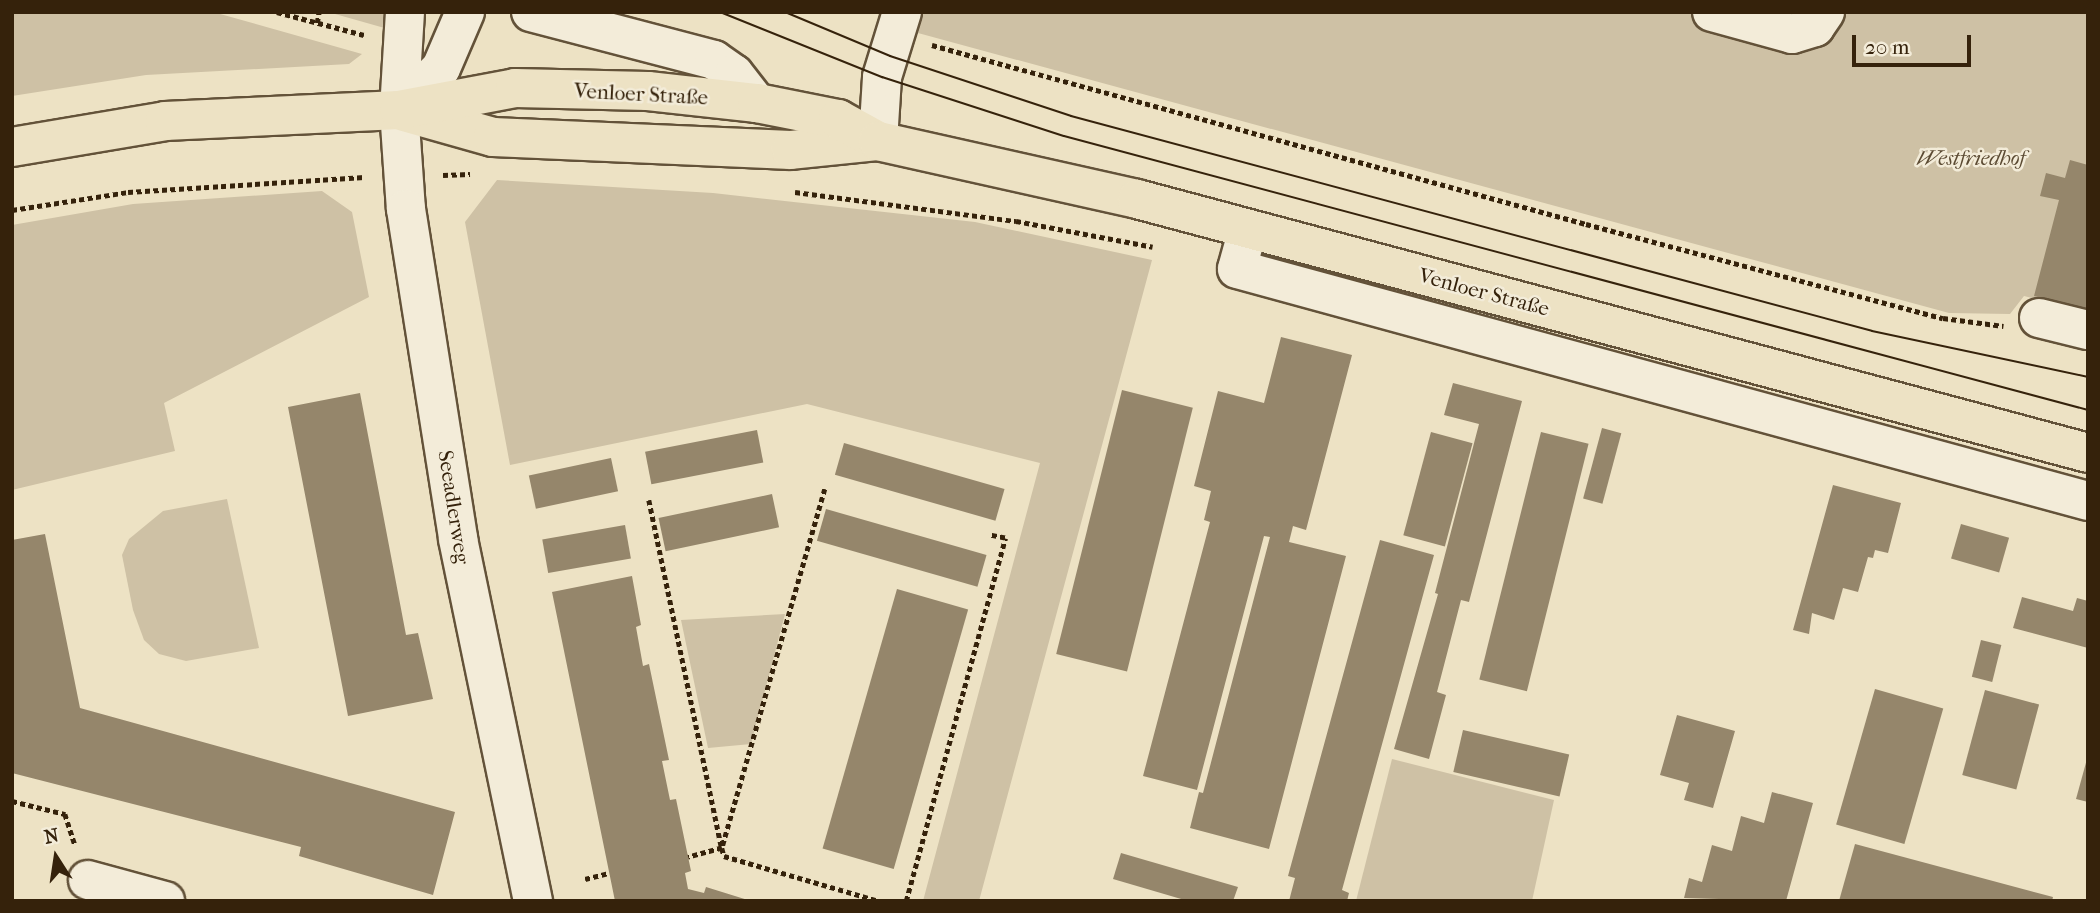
<!DOCTYPE html>
<meta charset="utf-8">
<style>
body{margin:0}
#map{position:relative;width:2100px;height:913px;overflow:hidden;background:#ede2c4;font-family:"IM FELL French Canon",serif}
div>[style]{position:absolute}
.green>*{inset:0;background:#cec1a5}
.building>*{inset:0;background:#95866b;transform-origin:0 0}
.path>*{height:4.5px;margin-top:-2.25px;transform-origin:0;background:repeating-linear-gradient(90deg,#35220b 0 5px,transparent 0 8.5px)}
.roads{filter:drop-shadow(2px 0 #635239) drop-shadow(-2px 0 #635239) drop-shadow(0 2px #635239) drop-shadow(0 -2px #635239)}
.minor>*{height:38px;margin:-19px;padding:0 19px;transform-origin:19px;border-radius:19px;background:#f3ecd9}
.major>*{height:38px;margin:-19px;padding:0 19px;transform-origin:19px;border-radius:19px;background:#ede2c4}
.tram>*{height:2px;margin:-1px;padding:0 1px;transform-origin:1px;border-radius:1px;background:#35220b}
span{translate:-50% -50%;white-space:nowrap;text-align:center;line-height:1.15;-webkit-text-stroke:5px #f3ecd9;paint-order:stroke}
.street-label{font-size:21px;color:#35220b}
.park-label{font-size:21px;color:#5b4a32;font-style:italic}
.frame{position:absolute;inset:0;border:14px solid #35220b;pointer-events:none}
.north{position:absolute;left:21px;top:822px;width:70px;height:70px;-webkit-text-stroke:5px #f3ecd9;paint-order:stroke;rotate:348deg;font-size:19px;font-weight:700;line-height:28px;text-align:center;color:#35220b}
.north::after{content:'';display:block;margin:auto;width:24px;height:32px;background:#35220b;clip-path:polygon(50% 0,100% 100%,50% 72%,0 100%)}
.scale{position:absolute;left:1852px;top:35px;width:119px;height:32px;box-sizing:border-box;border:4px solid #35220b;border-top:0;padding-left:9px;font-size:21px;line-height:24px;white-space:nowrap;color:#35220b;-webkit-text-stroke:5px #f3ecd9;paint-order:stroke}
</style>
<div id="map">
<div class="green">
<div style="clip-path:polygon(12px 12px,213px 12px,362px 54px,349px 64px,146px 75px,12px 96px)"></div>
<div style="clip-path:polygon(328px 12px,392px 12px,388px 29px)"></div>
<div style="clip-path:polygon(922px 12px,2088px 12px,2088px 312px,2024px 296px,2010px 314px,1949px 313px,918px 33px)"></div>
<div style="clip-path:polygon(497px 180px,713px 193px,975px 222px,1152px 260px,979px 901px,923px 901px,1040px 463px,807px 404px,510px 465px,465px 222px)"></div>
<div style="clip-path:polygon(322px 191px,352px 212px,369px 297px,164px 403px,175px 451px,12px 490px,12px 225px,133px 204px)"></div>
<div style="clip-path:polygon(227px 499px,259px 648px,186px 661px,159px 654px,144px 640px,133px 610px,122px 555px,129px 539px,163px 511px)"></div>
<div style="clip-path:polygon(785px 614px,751px 744px,708px 748px,681px 620px)"></div>
<div style="clip-path:polygon(1392px 759px,1554px 800px,1532px 901px,1356px 901px)"></div>
</div>
<div class="building">
<div style="clip-path:polygon(2070px 160px,2088px 165px,2088px 310px,2034px 296px,2059px 200px,2040px 196px,2046px 173px,2065px 178px)"></div>
<div style="clip-path:polygon(1281px 337px,1352px 355px,1306px 530px,1293px 526px,1289px 542px,1346px 556px,1269px 849px,1190px 828px,1199px 792px,1203px 793px,1270px 537px,1264px 536px,1197px 790px,1143px 776px,1210px 522px,1204px 520px,1211px 491px,1194px 486px,1218px 391px,1264px 403px)"></div>
<div style="clip-path:polygon(1453px 383px,1522px 401px,1469px 602px,1461px 600px,1437px 692px,1446px 695px,1429px 759px,1394px 749px,1438px 594px,1435px 593px,1479px 424px,1444px 415px)"></div>
<div style="left:1122px;top:390px;width:73px;height:272px;rotate:14deg"></div>
<div style="clip-path:polygon(360px 393px,406px 635px,418px 633px,433px 699px,348px 716px,288px 407px)"></div>
<div style="left:1602px;top:428px;width:20px;height:73px;rotate:15deg"></div>
<div style="left:757px;top:430px;width:33px;height:114px;rotate:79deg"></div>
<div style="left:1431px;top:432px;width:43px;height:107px;rotate:15deg"></div>
<div style="left:1541px;top:432px;width:49px;height:255px;rotate:14deg"></div>
<div style="left:844px;top:443px;width:167px;height:33px;rotate:16deg"></div>
<div style="left:611px;top:458px;width:34px;height:84px;rotate:78deg"></div>
<div style="clip-path:polygon(1833px 485px,1901px 503px,1888px 553px,1875px 550px,1873px 558px,1868px 557px,1858px 592px,1843px 588px,1834px 620px,1812px 613px,1809px 634px,1793px 630px)"></div>
<div style="left:772px;top:494px;width:34px;height:116px;rotate:78deg"></div>
<div style="left:826px;top:509px;width:167px;height:33px;rotate:16deg"></div>
<div style="left:1961px;top:524px;width:50px;height:36px;rotate:16deg"></div>
<div style="left:625px;top:525px;width:34px;height:84px;rotate:80deg"></div>
<div style="clip-path:polygon(45px 534px,80px 708px,455px 812px,433px 895px,299px 856px,301px 847px,12px 773px,12px 540px)"></div>
<div style="clip-path:polygon(1380px 540px,1434px 555px,1342px 890px,1349px 893px,1347px 901px,1289px 901px,1295px 878px,1288px 876px)"></div>
<div style="clip-path:polygon(632px 576px,641px 625px,636px 627px,643px 666px,649px 664px,669px 760px,662px 761px,670px 800px,676px 799px,691px 871px,685px 873px,688px 889px,704px 893px,706px 887px,751px 901px,615px 901px,552px 592px)"></div>
<div style="left:897px;top:589px;width:74px;height:270px;rotate:16deg"></div>
<div style="clip-path:polygon(2022px 597px,2073px 611px,2077px 598px,2088px 601px,2088px 648px,2013px 628px)"></div>
<div style="left:1981px;top:640px;width:21px;height:38px;rotate:14deg"></div>
<div style="left:1875px;top:689px;width:71px;height:141px;rotate:16deg"></div>
<div style="left:1985px;top:690px;width:56px;height:88px;rotate:15deg"></div>
<div style="clip-path:polygon(1677px 715px,1735px 731px,1713px 808px,1684px 800px,1689px 783px,1660px 775px)"></div>
<div style="left:1463px;top:730px;width:109px;height:43px;rotate:13deg"></div>
<div style="clip-path:polygon(2087px 759px,2088px 760px,2088px 802px,2076px 799px)"></div>
<div style="clip-path:polygon(1772px 792px,1813px 803px,1786px 901px,1684px 898px,1689px 878px,1702px 882px,1712px 845px,1732px 851px,1741px 816px,1764px 823px)"></div>
<div style="clip-path:polygon(1855px 844px,2053px 897px,2052px 901px,1839px 901px)"></div>
<div style="clip-path:polygon(1121px 853px,1238px 887px,1233px 901px,1188px 901px,1113px 879px)"></div>
</div>
<div class="path">
<div style="left:277px;top:12px;width:90px;rotate:14.8deg"></div>
<div style="left:317px;top:23px;width:11px;rotate:-80deg"></div>
<div style="left:932px;top:45px;width:678px;rotate:15.31deg"></div>
<div style="left:1586px;top:224px;width:369px;rotate:14.8deg"></div>
<div style="left:1943px;top:318px;width:61px;rotate:7.6deg"></div>
<div style="left:443px;top:175px;width:27px;rotate:-2deg"></div>
<div style="left:795px;top:192px;width:223px;rotate:7.5deg"></div>
<div style="left:1016px;top:221px;width:139px;rotate:10.7deg"></div>
<div style="left:12px;top:210px;width:117px;rotate:-8.8deg"></div>
<div style="left:128px;top:192px;width:237px;rotate:-3.6deg"></div>
<div style="left:825px;top:489px;width:373px;rotate:106deg"></div>
<div style="left:722px;top:848px;width:8px;rotate:76deg"></div>
<div style="left:724px;top:856px;width:161px;rotate:16.2deg"></div>
<div style="left:649px;top:500px;width:356px;rotate:78.2deg"></div>
<div style="left:722px;top:848px;width:35px;rotate:165deg"></div>
<div style="left:12px;top:801px;width:55px;rotate:13.8deg"></div>
<div style="left:65px;top:814px;width:32px;rotate:72deg"></div>
<div style="left:585px;top:879px;width:25px;rotate:-14deg"></div>
<div style="left:906px;top:901px;width:376px;rotate:-74.7deg"></div>
<div style="left:1005px;top:538px;width:15px;rotate:-169deg"></div>
</div>
<div class="roads">
<div class="minor">
<div style="left:405px;top:12px;width:98px;rotate:93.5deg"></div>
<div style="left:399px;top:110px;width:99px;rotate:86deg"></div>
<div style="left:406px;top:209px;width:334px;rotate:81deg"></div>
<div style="left:458px;top:539px;width:370px;rotate:78.3deg"></div>
<div style="left:531px;top:12px;width:189px;rotate:14.7deg"></div>
<div style="left:714px;top:60px;width:24px;rotate:35deg"></div>
<div style="left:734px;top:74px;width:37px;rotate:52deg"></div>
<div style="left:1712px;top:12px;width:83px;rotate:15.4deg"></div>
<div style="left:1792px;top:34px;width:24px;rotate:-17deg"></div>
<div style="left:1815px;top:27px;width:18px;rotate:-56deg"></div>
<div style="left:399px;top:110px;width:59px;rotate:-45deg"></div>
<div style="left:441px;top:68px;width:61px;rotate:-66.8deg"></div>
<div style="left:878px;top:141px;width:64px;rotate:-86.4deg"></div>
<div style="left:882px;top:77px;width:68px;rotate:-72.9deg"></div>
<div style="left:1248px;top:229px;width:41px;rotate:105.4deg"></div>
<div style="left:1237px;top:269px;width:882px;rotate:15.25deg"></div>
<div style="left:2039px;top:318px;width:50px;rotate:13.8deg"></div>
<div style="left:88px;top:880px;width:80px;rotate:15.3deg"></div>
</div>
<div class="major">
<div style="left:404px;top:112px;width:92px;rotate:15.7deg"></div>
<div style="left:493px;top:137px;width:298px;rotate:2.5deg"></div>
<div style="left:791px;top:150px;width:87px;rotate:-5.9deg"></div>
<div style="left:12px;top:147px;width:155px;rotate:-9.6deg"></div>
<div style="left:165px;top:121px;width:234px;rotate:-2.7deg"></div>
<div style="left:399px;top:110px;width:118px;rotate:-10.7deg"></div>
<div style="left:515px;top:88px;width:133px;rotate:1.3deg"></div>
<div style="left:648px;top:91px;width:110px;rotate:6.3deg"></div>
<div style="left:757px;top:103px;width:83px;rotate:11.2deg"></div>
<div style="left:838px;top:119px;width:46px;rotate:28.8deg"></div>
<div style="left:878px;top:141px;width:265px;rotate:12.6deg"></div>
<div style="left:1137px;top:199px;width:984px;rotate:14.95deg"></div>
</div>
</div>
<div class="tram">
<div style="left:720px;top:12px;width:175px;rotate:21.9deg"></div>
<div style="left:882px;top:77px;width:191px;rotate:18deg"></div>
<div style="left:1064px;top:136px;width:1060px;rotate:14.98deg"></div>
<div style="left:785px;top:12px;width:114px;rotate:22.7deg"></div>
<div style="left:890px;top:56px;width:191px;rotate:18.3deg"></div>
<div style="left:1071px;top:116px;width:829px;rotate:15.02deg"></div>
<div style="left:1872px;top:331px;width:221px;rotate:12deg"></div>
</div>
<div class="street-label">
<span style="left:641px;top:94px;rotate:3deg">Venloer Straße</span>
<span style="left:1484px;top:292px;rotate:15deg">Venloer Straße</span>
<span style="left:454px;top:507px;rotate:81deg">Seeadlerweg</span>
</div>
<div class="park-label">
<span style="left:1971px;top:158px">Westfriedhof</span>
</div>
<div class="frame"></div>
<div class="north">N</div>
<div class="scale">20 m</div>
</div>
